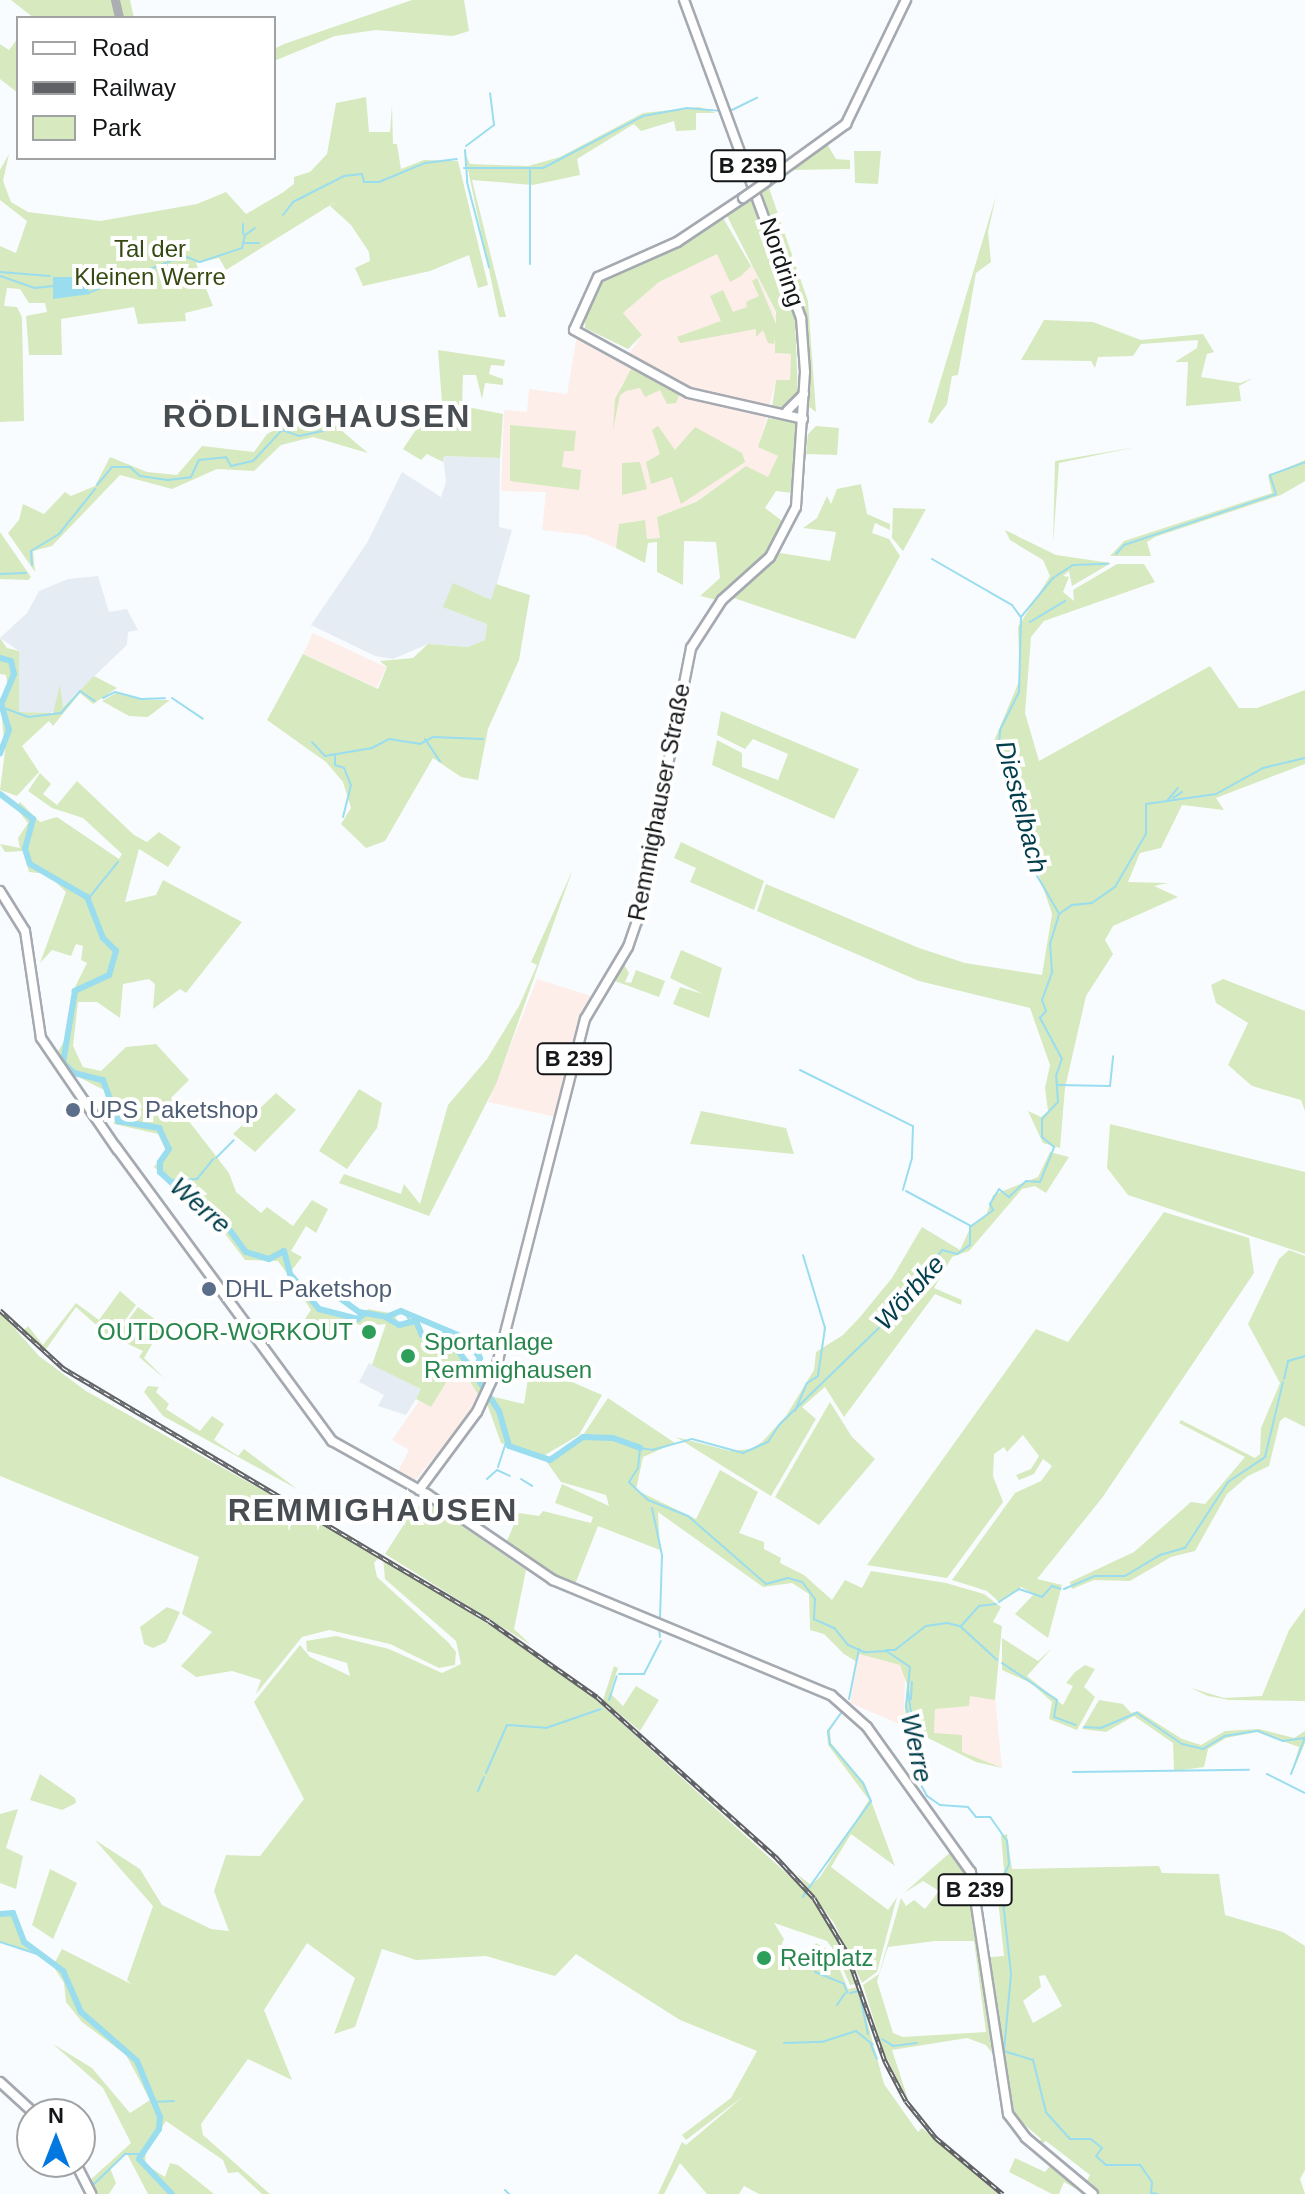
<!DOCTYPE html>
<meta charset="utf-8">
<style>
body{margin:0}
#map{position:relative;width:1305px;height:2194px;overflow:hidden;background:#f9fcff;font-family:Arial,sans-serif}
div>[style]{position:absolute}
.commercial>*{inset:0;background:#fdeee9;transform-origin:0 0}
.built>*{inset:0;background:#e5ecf4}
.green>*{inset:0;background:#d7e9be}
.water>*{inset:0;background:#99ddef}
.stream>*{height:2px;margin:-1px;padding:0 1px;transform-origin:1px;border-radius:1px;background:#99ddef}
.river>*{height:6px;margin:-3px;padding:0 3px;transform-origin:3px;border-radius:3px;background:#99ddef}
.taxiway>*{height:9px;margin:-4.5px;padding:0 4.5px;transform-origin:4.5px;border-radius:4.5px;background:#acafb2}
.roads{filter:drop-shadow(2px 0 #a5aab1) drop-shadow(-2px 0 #a5aab1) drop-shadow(0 2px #a5aab1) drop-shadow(0 -2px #a5aab1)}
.major>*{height:8px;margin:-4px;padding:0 4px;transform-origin:4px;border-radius:4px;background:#fff}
.rail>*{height:5px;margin-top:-2.5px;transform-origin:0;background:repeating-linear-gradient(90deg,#fff 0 6px,#606265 0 12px);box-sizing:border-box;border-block:2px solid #606265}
.bridges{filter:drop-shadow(2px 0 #a5aab1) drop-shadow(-2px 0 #a5aab1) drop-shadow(0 2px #a5aab1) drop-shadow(0 -2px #a5aab1)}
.major-bridge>*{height:8px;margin:-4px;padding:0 4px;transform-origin:4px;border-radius:4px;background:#fff}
.dots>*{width:22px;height:22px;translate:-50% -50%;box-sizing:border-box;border:4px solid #fff;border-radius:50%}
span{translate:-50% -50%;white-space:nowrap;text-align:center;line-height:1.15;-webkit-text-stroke:8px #fff;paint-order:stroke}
.shield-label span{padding:2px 6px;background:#fff;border:2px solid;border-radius:6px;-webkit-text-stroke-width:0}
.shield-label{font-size:22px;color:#141618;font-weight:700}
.park-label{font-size:24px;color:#374913}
.street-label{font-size:24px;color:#141618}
.service-label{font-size:24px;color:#4e5e75}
.left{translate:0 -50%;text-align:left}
.leisure-label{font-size:24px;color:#27864d}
.right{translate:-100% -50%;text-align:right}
.water-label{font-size:26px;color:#003e4b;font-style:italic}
.district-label{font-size:32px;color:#484d52;font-weight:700;letter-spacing:2px}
.legend{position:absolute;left:16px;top:16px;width:260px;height:144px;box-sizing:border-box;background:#fff;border:2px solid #a1a2a3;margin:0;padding:10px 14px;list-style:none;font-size:24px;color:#141618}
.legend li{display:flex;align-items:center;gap:16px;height:40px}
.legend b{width:40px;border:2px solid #a1a2a3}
.north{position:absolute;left:16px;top:2098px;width:80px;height:80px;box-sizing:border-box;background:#fff;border:2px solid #a1a2a3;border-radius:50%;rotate:0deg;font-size:22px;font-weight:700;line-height:32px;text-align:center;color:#141618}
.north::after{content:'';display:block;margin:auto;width:28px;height:36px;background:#0078df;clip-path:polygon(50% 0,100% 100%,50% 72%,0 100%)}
</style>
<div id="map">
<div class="commercial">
<div style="clip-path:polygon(evenodd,717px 254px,743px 270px,752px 265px,776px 314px,775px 353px,791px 354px,790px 380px,776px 380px,759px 447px,778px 456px,768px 478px,746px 466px,695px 502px,657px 517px,660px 538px,647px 539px,644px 520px,620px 524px,616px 548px,585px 535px,542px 530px,546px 492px,501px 491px,504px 410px,527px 412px,529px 389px,567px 394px,577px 335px,626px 358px,642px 335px,623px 313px,659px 282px,717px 254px,637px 370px,680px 394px,669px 400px,660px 389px,645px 396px,640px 387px,626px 391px,620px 394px,613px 428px,621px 385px,637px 370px)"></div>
<div style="left:313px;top:633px;width:81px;height:23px;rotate:25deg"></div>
<div style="clip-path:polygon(537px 979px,591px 996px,556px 1117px,488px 1102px)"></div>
<div style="clip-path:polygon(457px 1362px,481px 1399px,415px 1481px,397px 1473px,409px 1450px,392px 1440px,419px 1401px,431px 1407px)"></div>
<div style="clip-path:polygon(859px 1654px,900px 1665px,905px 1673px,904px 1726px,850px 1703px)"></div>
<div style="clip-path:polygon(970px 1691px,995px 1697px,1002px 1768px,972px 1759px,934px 1734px,935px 1709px)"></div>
</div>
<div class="built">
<div style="clip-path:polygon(443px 456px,500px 458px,499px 527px,512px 530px,492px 601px,444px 607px,487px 624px,485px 640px,469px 647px,428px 644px,393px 659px,375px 656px,311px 625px,367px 543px,402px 472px,441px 497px,446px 482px)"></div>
<div style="clip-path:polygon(98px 576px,109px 612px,127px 609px,138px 630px,128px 632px,127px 645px,62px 707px,50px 713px,18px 712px,19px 651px,0 638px,27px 613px,39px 591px,68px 579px)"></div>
<div style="clip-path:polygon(369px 1363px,422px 1389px,406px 1415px,378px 1406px,384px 1395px,359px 1382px)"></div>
</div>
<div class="green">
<div style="clip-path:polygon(11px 0,130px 0,134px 18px,34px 18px)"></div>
<div style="clip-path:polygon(412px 0,464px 0,469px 31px,453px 36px,376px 30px,335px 36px,274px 61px,274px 49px,284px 44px)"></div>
<div style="clip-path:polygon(18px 38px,18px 93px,0 79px,0 44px,9px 50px)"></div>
<div style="clip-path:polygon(366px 97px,369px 132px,390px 132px,392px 105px,393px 144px,397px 144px,401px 169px,424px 160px,458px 161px,488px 285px,478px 288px,469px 255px,430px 271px,363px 286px,355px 268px,370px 261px,369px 252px,351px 225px,330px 206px,337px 201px,226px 270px,219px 258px,196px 263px,213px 306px,185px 313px,186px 321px,138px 324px,134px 307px,61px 319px,62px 355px,29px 355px,26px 316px,47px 312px,45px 303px,29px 303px,20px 289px,7px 288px,4px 306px,17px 307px,22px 317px,24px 421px,0 422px,0 246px,16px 253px,27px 221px,0 200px,0 170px,9px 154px,3px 181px,11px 202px,28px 212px,100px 221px,197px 204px,226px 192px,246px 214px,282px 193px,294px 184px,294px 177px,310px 172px,327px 154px,336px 103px)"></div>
<div style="clip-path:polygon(699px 107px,716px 113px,696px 113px,696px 130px,676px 131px,674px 121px,641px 131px,634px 124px,577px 159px,580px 175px,533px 185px,472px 180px,506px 317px,499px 317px,464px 151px,470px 164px,528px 166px,560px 157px,643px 113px)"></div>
<div style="clip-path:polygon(827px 144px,836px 159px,850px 160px,850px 169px,789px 170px)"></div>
<div style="clip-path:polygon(854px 151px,881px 151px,878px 184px,855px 183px)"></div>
<div style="clip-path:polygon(768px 185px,808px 301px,816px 412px,808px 406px,806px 317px,761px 190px)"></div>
<div style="clip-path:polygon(753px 195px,795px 316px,798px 398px,787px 407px,772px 408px,776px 380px,790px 380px,791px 354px,775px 353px,775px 337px,774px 344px,768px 343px,763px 330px,756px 337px,756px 329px,680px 343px,677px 337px,721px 321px,710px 296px,723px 290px,733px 312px,747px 307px,746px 302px,759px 296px,752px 281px,757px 278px,776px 324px,776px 312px,727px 216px)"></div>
<div style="clip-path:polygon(996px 196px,988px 232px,991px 262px,976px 273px,958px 375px,952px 376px,947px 404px,932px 424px,928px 422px)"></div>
<div style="clip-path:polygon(722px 216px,751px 266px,741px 276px,730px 282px,717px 254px,659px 282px,623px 313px,642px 335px,628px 349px,585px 328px,586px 302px,603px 277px,662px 255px)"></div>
<div style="clip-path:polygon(1044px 320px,1093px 322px,1141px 340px,1203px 334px,1214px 352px,1207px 354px,1201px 377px,1240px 383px,1253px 378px,1239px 386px,1241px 401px,1186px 406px,1188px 362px,1175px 362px,1197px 348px,1198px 340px,1141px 344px,1133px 356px,1098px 357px,1095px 368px,1091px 361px,1021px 360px)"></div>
<div style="clip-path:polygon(438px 350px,505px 360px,504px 366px,491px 365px,489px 374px,503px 379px,503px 385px,485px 383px,482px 399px,476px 375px,463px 375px,462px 406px,503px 414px,500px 458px,444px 456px,443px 462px,427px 454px,421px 460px,403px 449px,425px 416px,443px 416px)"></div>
<div style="clip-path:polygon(631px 369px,680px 393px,676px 403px,667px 404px,660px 390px,645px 397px,640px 388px,626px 391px,620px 395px,613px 430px,615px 399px)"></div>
<div style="clip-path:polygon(316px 409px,368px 453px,313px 437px,281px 445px,254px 471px,217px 469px,172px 489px,120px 475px,52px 546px,33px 551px,35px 572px,8px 533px,19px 520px,23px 504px,44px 514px,65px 492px,71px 496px,95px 486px,110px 457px,147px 472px,177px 475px,202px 446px,254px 452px,267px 434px)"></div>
<div style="clip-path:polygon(768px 418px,796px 423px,792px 493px,776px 491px,765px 508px,785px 523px,766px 553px,717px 600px,700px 596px,720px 578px,716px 542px,684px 541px,683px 585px,657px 572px,657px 542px,648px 543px,645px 563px,616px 548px,619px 524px,645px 520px,647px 539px,660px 538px,657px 517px,696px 502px,746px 466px,768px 477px,778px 456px,758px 447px)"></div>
<div style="clip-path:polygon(510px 425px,576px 431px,574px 451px,564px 451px,562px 467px,581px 470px,579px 490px,510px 481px)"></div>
<div style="clip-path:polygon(658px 426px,675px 450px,695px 427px,742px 453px,745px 462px,681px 504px,672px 477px,651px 484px,646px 462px,660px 454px,652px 430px)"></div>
<div style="clip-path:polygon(816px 426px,839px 428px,837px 455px,806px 454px,808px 434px)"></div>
<div style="clip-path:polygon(1136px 447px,1059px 463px,1053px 544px,1055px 461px)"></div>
<div style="clip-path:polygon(1305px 460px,1305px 481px,1281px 495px,1155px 537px,1147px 542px,1151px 556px,1110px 556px,1124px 541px,1272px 493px,1268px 476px)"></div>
<div style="clip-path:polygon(640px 462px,647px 489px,622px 495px,622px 463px)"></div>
<div style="clip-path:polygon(861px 484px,867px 514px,890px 524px,890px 530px,875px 523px,872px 533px,889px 539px,900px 556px,855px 639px,731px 597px,780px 553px,830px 561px,836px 532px,803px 528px,817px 518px,827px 496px,831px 504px,837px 489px)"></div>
<div style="clip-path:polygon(893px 508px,926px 509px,903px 551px,892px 538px)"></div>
<div style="clip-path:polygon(1005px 530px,1056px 555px,1111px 563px,1072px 586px,1069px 571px,1063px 576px,1069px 577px,1063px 592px,1074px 601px,1073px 590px,1117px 564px,1144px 564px,1155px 582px,1044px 621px,1031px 637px,1025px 713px,1039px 761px,1210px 666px,1239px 708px,1257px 708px,1305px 690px,1305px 764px,1216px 798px,1224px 810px,1182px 805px,1161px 848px,1140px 853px,1128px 882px,1168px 883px,1154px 886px,1178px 897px,1113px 926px,1105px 940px,1113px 954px,1086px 996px,1065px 1088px,1060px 1148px,1043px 1143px,1028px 1111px,1041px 1117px,1048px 1111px,1045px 1088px,1050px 1065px,1030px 1008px,919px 981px,757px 911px,766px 884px,919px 948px,965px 963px,1042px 975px,1052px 914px,994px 741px,1020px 679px,1018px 627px,1050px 576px,1043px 560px,1010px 540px)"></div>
<div style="clip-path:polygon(0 532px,31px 577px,28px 580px,0 579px)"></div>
<div style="clip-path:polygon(453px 583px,491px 600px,496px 584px,530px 595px,519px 660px,488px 729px,478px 780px,461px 777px,433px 758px,385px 841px,366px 848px,341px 824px,351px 808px,343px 782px,326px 762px,267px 720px,303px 654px,378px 689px,387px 667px,380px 661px,413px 658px,428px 644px,468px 647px,485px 640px,487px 624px,443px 607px)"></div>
<div style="clip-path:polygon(0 638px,7px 648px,19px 651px,19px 712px,53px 713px,60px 685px,63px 707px,94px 676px,117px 688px,93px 704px,80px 693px,53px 726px,49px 721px,22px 746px,39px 772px,17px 796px,0 790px,5px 751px,0 699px,8px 690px,6px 675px,0 674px)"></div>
<div style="clip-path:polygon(116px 693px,143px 700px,170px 700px,148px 717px,129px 716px,102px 701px)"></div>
<div style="clip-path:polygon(721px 711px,859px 769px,834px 819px,712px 765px,717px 740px,742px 753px,742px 767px,778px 780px,788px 754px,753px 739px,745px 749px,717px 735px)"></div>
<div style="clip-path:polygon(40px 773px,51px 784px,43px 794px,57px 805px,77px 781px,134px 835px,147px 842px,159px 832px,181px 847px,168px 867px,139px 849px,125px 902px,156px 895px,163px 880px,242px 922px,186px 993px,180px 989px,153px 1009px,155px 984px,149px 979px,123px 984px,120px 1018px,97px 1002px,78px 1002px,73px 1046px,83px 1067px,101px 1071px,126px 1047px,156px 1044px,189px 1080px,171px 1098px,229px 1173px,236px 1192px,261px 1213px,267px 1207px,293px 1226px,312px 1200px,328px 1209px,316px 1233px,306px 1226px,291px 1251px,302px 1257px,288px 1275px,278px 1261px,245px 1260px,223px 1231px,154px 1167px,166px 1151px,158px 1134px,114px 1124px,104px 1090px,67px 1071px,56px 1055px,67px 1036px,72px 993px,87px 963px,81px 960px,83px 946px,76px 944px,71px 956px,52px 950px,40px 963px,66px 892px,47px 874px,29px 872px,23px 851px,5px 852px,0 844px,20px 848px,18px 838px,28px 823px,16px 808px,20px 802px,40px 822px,57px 817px,119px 859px,122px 854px,83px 818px,52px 808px,28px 791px)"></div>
<div style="clip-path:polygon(681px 842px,764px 881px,754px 910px,690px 882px,696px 868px,674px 858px)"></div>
<div style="clip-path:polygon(573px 869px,496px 1084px,429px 1216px,339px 1183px,344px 1174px,401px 1194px,404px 1184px,420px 1204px,448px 1105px,487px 1059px,519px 1006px,537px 965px,531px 962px)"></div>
<div style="clip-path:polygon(681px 950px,722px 968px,709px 1018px,673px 1004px,680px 987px,703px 994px,670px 978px)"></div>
<div style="clip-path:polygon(624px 964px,629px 973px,625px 982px,631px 983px,636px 970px,665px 981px,659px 997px,615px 981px)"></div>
<div style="clip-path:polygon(1223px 979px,1305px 1011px,1305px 1111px,1301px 1100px,1252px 1086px,1228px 1065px,1248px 1023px,1216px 1003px,1211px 985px)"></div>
<div style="clip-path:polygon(359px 1089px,382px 1103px,377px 1128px,347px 1169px,319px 1151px)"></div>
<div style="clip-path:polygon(276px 1093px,296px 1110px,255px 1152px,233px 1134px)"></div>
<div style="clip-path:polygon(701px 1111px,786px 1128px,794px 1154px,690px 1144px)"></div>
<div style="clip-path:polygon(1110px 1124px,1305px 1172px,1305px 1254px,1128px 1195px,1107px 1168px)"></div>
<div style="clip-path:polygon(1050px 1152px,1069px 1157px,1046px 1193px,1035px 1186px,1022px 1189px,969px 1251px,952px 1257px,934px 1288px,962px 1300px,961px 1305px,935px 1294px,844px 1417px,825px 1387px,802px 1407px,816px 1419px,771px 1496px,676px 1437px,730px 1451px,751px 1449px,762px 1442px,786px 1416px,814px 1370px,816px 1352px,843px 1335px,860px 1317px,892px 1278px,922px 1227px,960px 1250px,972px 1224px,986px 1216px,993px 1195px,1038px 1177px)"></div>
<div style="clip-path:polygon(1164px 1212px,1249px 1238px,1254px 1273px,1102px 1498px,1037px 1579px,1062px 1585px,1048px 1638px,1015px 1614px,1034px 1594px,1021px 1587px,999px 1602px,987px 1591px,952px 1580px,1015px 1493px,1041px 1481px,1052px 1466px,1043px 1459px,1034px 1474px,1019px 1480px,1016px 1475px,1031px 1469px,1039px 1456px,1023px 1435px,1007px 1452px,1004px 1447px,994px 1454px,993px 1476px,1003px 1502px,947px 1578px,867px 1565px,1036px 1329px,1068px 1342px)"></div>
<div style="clip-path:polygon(1289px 1250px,1305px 1256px,1305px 1427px,1285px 1417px,1280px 1421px,1269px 1466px,1248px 1476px,1227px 1494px,1195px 1551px,1171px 1557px,1130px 1581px,1094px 1580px,1072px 1589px,1070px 1582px,1134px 1552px,1191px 1502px,1205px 1504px,1245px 1457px,1179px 1423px,1181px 1420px,1255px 1458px,1260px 1454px,1261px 1428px,1280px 1383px,1248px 1324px,1279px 1259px)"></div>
<div style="clip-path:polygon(295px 1275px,321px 1308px,359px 1319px,368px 1309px,395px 1314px,398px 1324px,412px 1317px,419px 1321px,425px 1335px,470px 1360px,471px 1373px,484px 1393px,481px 1399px,458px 1363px,431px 1407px,416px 1399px,421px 1389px,372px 1365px,386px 1324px,363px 1326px,344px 1320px,333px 1339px,311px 1322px,300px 1341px,294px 1335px,311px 1310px,290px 1278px)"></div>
<div style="clip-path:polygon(120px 1291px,136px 1305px,112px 1339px,76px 1307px,44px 1352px,0 1306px,24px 1330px,28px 1326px,43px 1345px,76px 1303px,99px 1320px)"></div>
<div style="clip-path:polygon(138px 1307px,163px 1325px,144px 1358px,165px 1379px,139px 1357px,143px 1351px,115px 1338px)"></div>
<div style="clip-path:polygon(0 1312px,39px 1356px,86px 1391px,380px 1556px,374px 1563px,377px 1577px,449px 1643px,456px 1652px,455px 1665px,439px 1668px,390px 1644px,329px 1630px,302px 1637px,256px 1694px,261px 1680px,232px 1671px,196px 1677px,181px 1666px,212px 1632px,182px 1614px,199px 1557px,0 1476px)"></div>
<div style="clip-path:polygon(528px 1379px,572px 1382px,602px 1395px,579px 1435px,545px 1455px,551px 1458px,581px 1438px,608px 1398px,675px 1443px,643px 1457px,636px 1490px,696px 1519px,720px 1470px,758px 1492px,739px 1533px,764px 1542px,764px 1549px,781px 1558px,780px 1563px,804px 1575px,832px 1600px,845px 1580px,862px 1588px,871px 1571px,946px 1583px,984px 1594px,1001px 1607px,993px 1622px,1002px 1626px,995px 1700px,970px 1696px,969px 1706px,935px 1709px,934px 1733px,962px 1735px,962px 1752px,1002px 1768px,976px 1762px,904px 1726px,907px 1684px,900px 1665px,859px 1654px,857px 1662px,844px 1654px,824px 1634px,810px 1630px,809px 1594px,792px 1583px,763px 1587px,658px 1512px,660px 1550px,598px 1526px,574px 1587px,506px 1543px,519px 1513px,539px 1516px,543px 1511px,591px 1523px,593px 1517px,555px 1503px,562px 1484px,609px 1506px,606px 1495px,561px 1482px,546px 1461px,501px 1443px,486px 1401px,490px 1396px,524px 1404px)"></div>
<div style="clip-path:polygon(148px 1386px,159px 1387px,156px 1392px,169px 1404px,166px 1409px,200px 1431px,212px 1416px,224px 1424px,214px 1440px,238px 1456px,244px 1449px,297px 1489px,163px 1416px,144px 1392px)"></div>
<div style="clip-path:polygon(830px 1402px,852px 1437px,875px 1459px,819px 1525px,775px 1497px)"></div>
<div style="clip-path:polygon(425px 1501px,526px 1570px,514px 1629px,531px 1645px,385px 1554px,412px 1512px)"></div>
<div style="clip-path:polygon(383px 1558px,545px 1660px,595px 1699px,805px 1890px,834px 1932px,856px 1984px,850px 1985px,836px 1953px,827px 1941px,774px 1923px,784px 1939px,780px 1948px,792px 1959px,799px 1952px,809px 1954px,816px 1943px,833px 1953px,848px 1989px,858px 1987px,884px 2084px,918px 2132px,922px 2128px,998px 2194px,759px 2194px,744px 2186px,739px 2194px,707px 2194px,680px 2163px,664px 2194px,658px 2194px,682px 2142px,686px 2145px,745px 2095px,686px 2140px,682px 2135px,731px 2098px,757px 2051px,680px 2020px,576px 1954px,555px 1976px,486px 1956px,416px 1960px,382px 1949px,355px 2027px,334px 2034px,355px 1978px,307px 1943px,264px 2010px,292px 2080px,248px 2059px,201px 2124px,203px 2135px,270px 2194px,262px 2194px,238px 2172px,228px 2173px,223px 2160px,166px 2121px,146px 2152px,145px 2164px,165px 2177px,170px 2163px,178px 2165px,214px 2194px,148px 2194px,127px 2154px,110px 2168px,116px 2183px,109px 2194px,93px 2194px,88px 2182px,131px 2143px,103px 2088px,53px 2044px,92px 2068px,130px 2113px,150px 2100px,126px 2055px,82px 2022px,66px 2002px,64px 1983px,53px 1966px,62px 1949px,131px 1984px,127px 1980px,153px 1906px,95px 1840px,140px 1869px,162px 1905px,211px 1929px,229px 1931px,214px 1891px,226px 1855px,260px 1856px,304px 1799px,254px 1702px,300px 1645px,310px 1657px,350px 1676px,347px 1663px,307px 1651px,306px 1641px,336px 1636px,389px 1649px,442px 1673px,461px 1664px,456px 1641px,385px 1579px)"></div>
<div style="clip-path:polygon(167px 1607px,180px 1612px,166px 1642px,153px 1648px,144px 1644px,140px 1627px)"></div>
<div style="clip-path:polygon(1305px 1608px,1305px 1701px,1229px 1700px,1208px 1696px,1191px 1688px,1224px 1698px,1262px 1696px,1289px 1630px)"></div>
<div style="clip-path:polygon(1002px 1638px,1038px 1661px,1052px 1648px,1027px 1676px,1063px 1705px,1073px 1686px,1066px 1683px,1075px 1672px,1085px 1665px,1095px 1669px,1084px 1687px,1095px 1697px,1077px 1730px,1049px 1719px,1052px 1702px,1031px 1683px,1002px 1670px)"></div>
<div style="clip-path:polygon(614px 1666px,618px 1668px,610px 1693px,623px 1706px,636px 1686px,659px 1700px,640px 1731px,603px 1700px)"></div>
<div style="clip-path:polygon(1099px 1700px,1123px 1704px,1131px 1713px,1138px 1711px,1182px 1739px,1201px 1745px,1225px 1731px,1259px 1729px,1294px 1738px,1305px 1731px,1305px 1743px,1291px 1776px,1299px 1747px,1257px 1732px,1226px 1738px,1208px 1749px,1204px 1767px,1174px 1771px,1173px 1743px,1134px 1716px,1106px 1732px,1082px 1729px)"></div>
<div style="clip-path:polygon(841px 1712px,830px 1731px,831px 1743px,865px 1784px,895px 1866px,851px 1834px,831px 1867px,888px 1910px,897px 1897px,877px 1972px,862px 1983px,834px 1923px,797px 1874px,811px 1885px,820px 1877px,869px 1800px,828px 1745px,827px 1732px)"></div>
<div style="clip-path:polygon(40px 1774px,75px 1798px,76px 1803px,62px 1810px,30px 1800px)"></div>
<div style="clip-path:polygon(18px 1809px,6px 1848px,23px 1856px,16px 1889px,0 1883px,0 1814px)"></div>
<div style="clip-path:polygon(evenodd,1007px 1834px,1012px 1869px,1159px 1866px,1162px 1873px,1219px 1874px,1225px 1915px,1283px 1932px,1305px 1946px,1305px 2170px,1300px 2179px,1305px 2194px,1100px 2194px,1085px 2184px,1090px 2175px,1046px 2141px,1038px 2146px,1041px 2139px,1017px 2118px,1009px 2095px,983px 1926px,990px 1957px,1004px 1956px,997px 1890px,1004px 1870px,1001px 1836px,1007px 1834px,1045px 1975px,1062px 2006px,1033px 2023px,1023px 2001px,1041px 1987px,1039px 1976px,1045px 1975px)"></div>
<div style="clip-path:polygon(evenodd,953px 1850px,970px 1888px,992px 2053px,986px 2045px,967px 2038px,892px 2050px,909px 2102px,884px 2053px,863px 1985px,879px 1974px,901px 1898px,906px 1906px,914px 1900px,925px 1909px,939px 1891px,923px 1881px,904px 1893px,953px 1850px,935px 1941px,974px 1941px,986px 2032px,903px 2037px,893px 2033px,877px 1981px,888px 1947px,935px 1941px)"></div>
<div style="clip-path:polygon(50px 1869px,77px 1883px,53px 1939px,32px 1925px)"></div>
<div style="clip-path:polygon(10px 1912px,23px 1943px,34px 1953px,0 1942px,0 1916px)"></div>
<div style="clip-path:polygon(1015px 2158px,1045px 2172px,1050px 2166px,1085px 2194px,1064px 2182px,1059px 2194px,1052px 2194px,1009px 2172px)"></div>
</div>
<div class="water">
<div style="clip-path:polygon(53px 277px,84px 277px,90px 294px,53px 299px)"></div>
</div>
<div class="stream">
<div style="left:732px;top:110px;width:28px;rotate:-26deg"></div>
<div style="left:466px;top:146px;width:35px;rotate:-37deg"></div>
<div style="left:494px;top:125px;width:32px;rotate:-97deg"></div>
<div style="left:465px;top:150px;width:32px;rotate:86deg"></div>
<div style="left:467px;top:182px;width:88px;rotate:75.5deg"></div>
<div style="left:464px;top:168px;width:79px"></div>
<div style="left:543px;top:168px;width:113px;rotate:-27.5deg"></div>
<div style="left:643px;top:116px;width:45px;rotate:-10.3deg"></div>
<div style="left:687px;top:108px;width:33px;rotate:5deg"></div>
<div style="left:283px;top:215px;width:16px;rotate:-52deg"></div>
<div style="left:293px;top:202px;width:57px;rotate:-27deg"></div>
<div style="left:344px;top:176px;width:18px;rotate:-6deg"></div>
<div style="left:362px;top:174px;width:8px;rotate:76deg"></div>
<div style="left:364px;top:182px;width:15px"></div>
<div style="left:379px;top:182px;width:50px;rotate:-22.4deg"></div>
<div style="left:425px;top:163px;width:32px;rotate:-7deg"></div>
<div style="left:243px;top:234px;width:10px;rotate:-90deg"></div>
<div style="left:245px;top:243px;width:14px"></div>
<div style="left:530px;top:264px;width:94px;rotate:-90deg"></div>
<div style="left:0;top:272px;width:50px;rotate:4.6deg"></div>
<div style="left:0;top:276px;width:36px;rotate:19deg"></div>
<div style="left:34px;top:288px;width:20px;rotate:-6deg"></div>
<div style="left:88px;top:293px;width:103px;rotate:-21.1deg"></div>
<div style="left:184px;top:256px;width:17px;rotate:21deg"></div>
<div style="left:200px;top:262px;width:44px;rotate:-18.4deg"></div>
<div style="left:242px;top:248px;width:13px;rotate:-77deg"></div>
<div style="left:245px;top:235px;width:12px;rotate:-35deg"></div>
<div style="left:97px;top:485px;width:23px;rotate:-50deg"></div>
<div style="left:112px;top:467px;width:18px"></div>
<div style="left:130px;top:467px;width:13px;rotate:42deg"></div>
<div style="left:140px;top:476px;width:28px;rotate:8deg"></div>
<div style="left:168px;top:480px;width:23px;rotate:-7deg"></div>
<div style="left:191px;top:477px;width:19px;rotate:-65deg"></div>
<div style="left:199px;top:460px;width:27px;rotate:-6deg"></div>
<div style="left:226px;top:457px;width:10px;rotate:61deg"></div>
<div style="left:231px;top:466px;width:23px;rotate:-13deg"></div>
<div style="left:253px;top:461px;width:42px;rotate:-46.9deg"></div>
<div style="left:282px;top:430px;width:18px;rotate:19deg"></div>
<div style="left:299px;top:436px;width:24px;rotate:-12deg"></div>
<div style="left:1116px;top:554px;width:12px;rotate:-48deg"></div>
<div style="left:1124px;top:545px;width:160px;rotate:-18.5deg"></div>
<div style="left:1276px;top:494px;width:20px;rotate:-108deg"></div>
<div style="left:1270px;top:475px;width:37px;rotate:-20deg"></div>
<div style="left:932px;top:559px;width:92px;rotate:29.9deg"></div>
<div style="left:1012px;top:605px;width:14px;rotate:54deg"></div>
<div style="left:32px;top:565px;width:14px;rotate:-94deg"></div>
<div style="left:31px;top:551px;width:33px;rotate:-31deg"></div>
<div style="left:59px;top:534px;width:58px;rotate:-51.3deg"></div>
<div style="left:0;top:574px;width:26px;rotate:-2deg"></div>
<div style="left:1030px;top:622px;width:41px;rotate:-31deg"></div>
<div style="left:103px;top:698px;width:13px;rotate:-27deg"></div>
<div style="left:115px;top:692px;width:27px;rotate:15deg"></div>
<div style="left:141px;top:699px;width:24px;rotate:-2deg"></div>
<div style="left:172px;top:698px;width:37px;rotate:34deg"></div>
<div style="left:1px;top:707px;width:30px;rotate:20deg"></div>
<div style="left:29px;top:717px;width:32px;rotate:-7deg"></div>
<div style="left:61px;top:713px;width:29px;rotate:-49deg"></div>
<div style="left:80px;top:691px;width:18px;rotate:34deg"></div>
<div style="left:425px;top:739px;width:27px;rotate:56deg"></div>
<div style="left:312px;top:742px;width:19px;rotate:47deg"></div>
<div style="left:325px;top:756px;width:48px;rotate:-9.7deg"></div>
<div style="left:372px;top:748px;width:19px;rotate:-28deg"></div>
<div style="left:389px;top:739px;width:31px;rotate:9deg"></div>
<div style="left:420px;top:744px;width:15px;rotate:-28deg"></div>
<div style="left:433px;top:737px;width:50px;rotate:2.3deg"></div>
<div style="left:335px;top:756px;width:9px;rotate:90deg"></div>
<div style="left:335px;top:765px;width:9px;rotate:18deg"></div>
<div style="left:344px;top:768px;width:18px;rotate:68deg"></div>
<div style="left:351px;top:785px;width:33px;rotate:104deg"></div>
<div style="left:1173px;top:798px;width:11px;rotate:-34deg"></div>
<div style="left:1167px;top:801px;width:17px;rotate:-50deg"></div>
<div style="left:88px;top:899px;width:48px;rotate:-51deg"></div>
<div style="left:1058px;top:912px;width:52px;rotate:-120deg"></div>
<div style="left:1032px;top:867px;width:61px;rotate:-97.6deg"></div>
<div style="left:1024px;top:807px;width:66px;rotate:-112.3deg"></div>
<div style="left:999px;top:746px;width:16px;rotate:-86deg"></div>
<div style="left:1000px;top:730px;width:42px;rotate:-63.4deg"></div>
<div style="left:1019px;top:692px;width:75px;rotate:-88.5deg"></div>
<div style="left:1021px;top:617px;width:50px;rotate:-50.6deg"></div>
<div style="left:1053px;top:578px;width:24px;rotate:-33deg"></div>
<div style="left:1073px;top:565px;width:35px;rotate:-2deg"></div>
<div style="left:800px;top:1070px;width:126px;rotate:26.4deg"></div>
<div style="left:913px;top:1126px;width:32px;rotate:92deg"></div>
<div style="left:912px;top:1158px;width:33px;rotate:106deg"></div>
<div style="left:1058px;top:1085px;width:52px;rotate:1.1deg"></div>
<div style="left:1110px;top:1086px;width:30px;rotate:-84deg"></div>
<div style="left:216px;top:1158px;width:25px;rotate:-45deg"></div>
<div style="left:170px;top:1180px;width:27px;rotate:-2deg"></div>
<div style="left:197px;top:1179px;width:26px;rotate:-51deg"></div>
<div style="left:906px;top:1191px;width:74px;rotate:28.3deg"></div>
<div style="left:406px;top:1315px;width:7px;rotate:56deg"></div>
<div style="left:443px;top:1332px;width:11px;rotate:15deg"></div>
<div style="left:434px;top:1342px;width:14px;rotate:-30deg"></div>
<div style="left:473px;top:1344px;width:11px;rotate:45deg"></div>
<div style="left:481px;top:1352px;width:8px;rotate:97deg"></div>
<div style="left:1284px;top:1379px;width:18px;rotate:-77deg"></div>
<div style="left:1288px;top:1361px;width:18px;rotate:-16deg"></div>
<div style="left:795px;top:1411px;width:30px;rotate:-67deg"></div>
<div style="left:807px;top:1383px;width:13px;rotate:-32deg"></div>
<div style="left:818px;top:1376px;width:49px;rotate:-81.7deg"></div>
<div style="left:825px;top:1328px;width:76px;rotate:-106.8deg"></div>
<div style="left:498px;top:1467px;width:26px;rotate:-72deg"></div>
<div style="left:487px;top:1479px;width:13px;rotate:-42deg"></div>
<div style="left:497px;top:1470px;width:14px;rotate:25deg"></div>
<div style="left:521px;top:1479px;width:13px;rotate:32deg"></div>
<div style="left:652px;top:1508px;width:48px;rotate:78deg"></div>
<div style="left:662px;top:1555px;width:64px;rotate:91.8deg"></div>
<div style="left:1064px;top:1589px;width:33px;rotate:-23deg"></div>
<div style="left:1094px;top:1576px;width:31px"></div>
<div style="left:1125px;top:1576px;width:41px;rotate:-31deg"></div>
<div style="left:1160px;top:1555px;width:26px;rotate:-16deg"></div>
<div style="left:1185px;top:1548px;width:79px;rotate:-56.9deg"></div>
<div style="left:1228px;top:1482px;width:45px;rotate:-34deg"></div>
<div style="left:1265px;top:1457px;width:77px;rotate:-76.5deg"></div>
<div style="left:999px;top:1602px;width:24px;rotate:-33deg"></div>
<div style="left:1019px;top:1589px;width:24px;rotate:19deg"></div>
<div style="left:1042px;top:1597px;width:15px;rotate:-48deg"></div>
<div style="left:1052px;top:1586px;width:9px;rotate:18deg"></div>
<div style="left:961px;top:1626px;width:27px;rotate:-48deg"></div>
<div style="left:979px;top:1606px;width:17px;rotate:-7deg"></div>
<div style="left:659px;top:1628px;width:9px;rotate:84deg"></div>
<div style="left:886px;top:1650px;width:9px"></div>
<div style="left:895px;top:1650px;width:39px;rotate:-38deg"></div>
<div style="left:926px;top:1626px;width:21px;rotate:-8deg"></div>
<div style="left:947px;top:1623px;width:13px;rotate:13deg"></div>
<div style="left:960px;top:1626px;width:50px;rotate:42.6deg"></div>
<div style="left:1002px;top:1663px;width:66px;rotate:33.9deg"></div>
<div style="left:1057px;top:1700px;width:17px;rotate:100deg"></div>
<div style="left:1054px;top:1717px;width:23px;rotate:20deg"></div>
<div style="left:619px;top:1674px;width:25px"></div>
<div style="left:644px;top:1674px;width:37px;rotate:-63deg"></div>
<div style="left:908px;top:1691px;width:29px;rotate:82deg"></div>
<div style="left:849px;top:1699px;width:51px;rotate:-78.7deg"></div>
<div style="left:911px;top:1699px;width:17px;rotate:-87deg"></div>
<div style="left:609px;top:1700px;width:25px;rotate:-72deg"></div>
<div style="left:915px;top:1717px;width:12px;rotate:81deg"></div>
<div style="left:1084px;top:1727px;width:17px;rotate:3deg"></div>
<div style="left:1101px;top:1728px;width:39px;rotate:-23deg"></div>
<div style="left:1137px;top:1713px;width:55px;rotate:34.6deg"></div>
<div style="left:1182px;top:1744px;width:22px;rotate:13deg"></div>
<div style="left:1203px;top:1749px;width:26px;rotate:-31deg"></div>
<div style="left:1225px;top:1736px;width:33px;rotate:-9deg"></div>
<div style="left:1258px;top:1731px;width:27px;rotate:22deg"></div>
<div style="left:1283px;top:1741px;width:22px;rotate:-8deg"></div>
<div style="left:1073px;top:1772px;width:176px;rotate:-0.7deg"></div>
<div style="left:486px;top:1773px;width:52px;rotate:-66.4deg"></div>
<div style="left:507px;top:1725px;width:39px;rotate:4deg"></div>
<div style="left:546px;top:1728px;width:58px;rotate:-19.1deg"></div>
<div style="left:1267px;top:1774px;width:42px;rotate:26.6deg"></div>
<div style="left:1291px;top:1774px;width:39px;rotate:-69deg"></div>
<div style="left:478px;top:1791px;width:15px;rotate:-67deg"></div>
<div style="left:808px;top:1889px;width:108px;rotate:-54.4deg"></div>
<div style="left:871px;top:1801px;width:20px;rotate:-114deg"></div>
<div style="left:863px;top:1783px;width:51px;rotate:-130.2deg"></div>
<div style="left:830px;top:1744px;width:13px;rotate:-99deg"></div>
<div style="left:828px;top:1731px;width:22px;rotate:-54deg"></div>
<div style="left:803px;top:1897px;width:7px;rotate:-63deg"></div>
<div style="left:0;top:1942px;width:38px;rotate:18deg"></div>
<div style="left:815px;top:1972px;width:31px;rotate:22deg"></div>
<div style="left:844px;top:1984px;width:9px;rotate:69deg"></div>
<div style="left:850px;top:1993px;width:9px;rotate:-13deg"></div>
<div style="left:859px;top:1991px;width:44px;rotate:78.2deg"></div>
<div style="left:837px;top:2005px;width:14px;rotate:-56deg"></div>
<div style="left:882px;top:2039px;width:13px;rotate:32deg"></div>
<div style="left:893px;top:2046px;width:24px;rotate:-7deg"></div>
<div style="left:784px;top:2043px;width:38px;rotate:-2deg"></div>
<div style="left:822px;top:2042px;width:36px;rotate:-18deg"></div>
<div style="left:856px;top:2031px;width:21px;rotate:39deg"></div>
<div style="left:871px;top:2045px;width:15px;rotate:67deg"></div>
<div style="left:153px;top:2102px;width:21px;rotate:-3deg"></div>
<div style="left:93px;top:2185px;width:45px;rotate:-44.1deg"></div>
<div style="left:125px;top:2154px;width:15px"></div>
<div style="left:505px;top:2190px;width:6px;rotate:45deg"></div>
<div style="left:1158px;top:2194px;width:7px;rotate:-172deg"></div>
<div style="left:1151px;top:2193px;width:11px;rotate:-85deg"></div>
<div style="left:1152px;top:2182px;width:21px;rotate:-125deg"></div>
<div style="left:1140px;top:2165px;width:34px;rotate:180deg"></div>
<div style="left:1106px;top:2165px;width:13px;rotate:-138deg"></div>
<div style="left:1096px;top:2156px;width:10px;rotate:-53deg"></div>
<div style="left:1102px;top:2148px;width:14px;rotate:-141deg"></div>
<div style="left:1091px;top:2139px;width:21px;rotate:180deg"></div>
<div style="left:1070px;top:2139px;width:36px;rotate:-132deg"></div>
<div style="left:1046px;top:2112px;width:54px;rotate:-104deg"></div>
<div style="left:1033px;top:2060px;width:30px;rotate:-163deg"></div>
<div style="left:1004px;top:2051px;width:77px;rotate:-84.8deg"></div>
<div style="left:1011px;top:1974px;width:92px;rotate:-96.3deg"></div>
<div style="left:1001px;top:1883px;width:21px;rotate:-67deg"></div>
<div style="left:1009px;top:1864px;width:23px;rotate:-95deg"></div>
<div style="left:1007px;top:1841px;width:29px;rotate:-125deg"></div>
<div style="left:990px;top:1817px;width:14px;rotate:180deg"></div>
<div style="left:976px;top:1817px;width:13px;rotate:-129deg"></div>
<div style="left:968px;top:1807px;width:28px;rotate:-176deg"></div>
<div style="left:940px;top:1805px;width:16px;rotate:-145deg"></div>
<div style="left:927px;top:1796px;width:19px;rotate:-118deg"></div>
<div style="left:918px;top:1779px;width:29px;rotate:-84deg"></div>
<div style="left:921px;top:1750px;width:46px;rotate:-109.2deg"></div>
<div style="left:906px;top:1707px;width:40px;rotate:-84.3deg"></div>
<div style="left:910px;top:1667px;width:29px;rotate:-146deg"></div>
<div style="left:886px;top:1651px;width:22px;rotate:177deg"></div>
<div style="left:864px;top:1652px;width:17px;rotate:-156deg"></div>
<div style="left:848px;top:1645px;width:22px;rotate:-129deg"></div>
<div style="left:834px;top:1628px;width:22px;rotate:-156deg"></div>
<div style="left:814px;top:1619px;width:20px;rotate:-87deg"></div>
<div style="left:815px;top:1599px;width:21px;rotate:-127deg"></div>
<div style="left:802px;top:1582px;width:15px;rotate:-164deg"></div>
<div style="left:788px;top:1578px;width:23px;rotate:165deg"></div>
<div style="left:766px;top:1584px;width:103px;rotate:-138.9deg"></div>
<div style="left:688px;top:1516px;width:43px;rotate:-158.2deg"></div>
<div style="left:648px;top:1500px;width:26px;rotate:-137deg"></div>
<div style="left:629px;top:1482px;width:17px;rotate:-57deg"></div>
<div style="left:638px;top:1468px;width:20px;rotate:-84deg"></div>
<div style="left:640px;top:1448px;width:12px;rotate:9deg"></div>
<div style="left:652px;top:1450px;width:41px;rotate:-15.4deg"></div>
<div style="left:692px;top:1439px;width:53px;rotate:15.4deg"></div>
<div style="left:743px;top:1453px;width:27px;rotate:-24deg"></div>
<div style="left:768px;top:1442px;width:20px;rotate:-57deg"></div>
<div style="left:779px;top:1425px;width:156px;rotate:-44.2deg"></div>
<div style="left:891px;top:1316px;width:83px;rotate:-52.3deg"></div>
<div style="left:942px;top:1250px;width:16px;rotate:15deg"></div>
<div style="left:957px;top:1254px;width:16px;rotate:-35deg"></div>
<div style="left:970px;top:1245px;width:18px;rotate:-90deg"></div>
<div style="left:970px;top:1227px;width:29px;rotate:-36deg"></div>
<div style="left:993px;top:1210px;width:7px;rotate:-117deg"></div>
<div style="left:990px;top:1204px;width:17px;rotate:-59deg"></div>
<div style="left:999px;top:1189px;width:13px;rotate:39deg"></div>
<div style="left:1009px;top:1197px;width:23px;rotate:-43deg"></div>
<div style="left:1026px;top:1181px;width:14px;rotate:4deg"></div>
<div style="left:1040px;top:1182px;width:38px;rotate:-68deg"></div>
<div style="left:1054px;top:1147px;width:16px;rotate:-140deg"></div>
<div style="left:1042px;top:1137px;width:18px;rotate:-90deg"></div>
<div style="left:1042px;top:1119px;width:23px;rotate:-47deg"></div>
<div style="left:1058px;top:1102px;width:26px;rotate:-94deg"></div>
<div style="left:1056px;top:1076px;width:18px;rotate:-71deg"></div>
<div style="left:1062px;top:1059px;width:47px;rotate:-118.2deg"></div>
<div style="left:1040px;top:1018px;width:9px;rotate:-49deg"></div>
<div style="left:1046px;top:1011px;width:12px;rotate:-110deg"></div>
<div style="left:1042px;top:1000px;width:30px;rotate:-70deg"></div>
<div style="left:1052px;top:972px;width:28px;rotate:-94deg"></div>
<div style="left:1050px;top:944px;width:31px;rotate:-73deg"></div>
<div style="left:1059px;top:914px;width:16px;rotate:-35deg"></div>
<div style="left:1072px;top:905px;width:20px;rotate:-6deg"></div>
<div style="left:1092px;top:903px;width:28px;rotate:-35deg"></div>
<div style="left:1115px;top:887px;width:61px;rotate:-59.7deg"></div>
<div style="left:1146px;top:834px;width:30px;rotate:-90deg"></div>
<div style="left:1146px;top:804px;width:71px;rotate:-8.1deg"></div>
<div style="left:1216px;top:794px;width:54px;rotate:-29deg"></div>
<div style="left:1263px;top:768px;width:43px;rotate:-13.4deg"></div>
</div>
<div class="river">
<div style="left:0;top:658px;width:11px;rotate:15deg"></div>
<div style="left:11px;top:661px;width:13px;rotate:77deg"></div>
<div style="left:14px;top:674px;width:33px;rotate:113deg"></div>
<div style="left:1px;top:704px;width:27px;rotate:73deg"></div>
<div style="left:9px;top:730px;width:25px;rotate:111deg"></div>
<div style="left:0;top:794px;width:41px;rotate:37.1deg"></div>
<div style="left:33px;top:819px;width:31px;rotate:105deg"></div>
<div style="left:25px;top:849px;width:16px;rotate:72deg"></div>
<div style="left:30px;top:864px;width:66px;rotate:30.1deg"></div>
<div style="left:87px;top:897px;width:44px;rotate:68.7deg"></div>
<div style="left:103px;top:938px;width:18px;rotate:45deg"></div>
<div style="left:116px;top:951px;width:25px;rotate:106deg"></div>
<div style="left:109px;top:975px;width:38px;rotate:155deg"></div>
<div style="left:75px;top:991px;width:73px;rotate:99.5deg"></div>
<div style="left:63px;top:1063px;width:15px;rotate:42deg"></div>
<div style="left:74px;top:1073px;width:30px;rotate:14deg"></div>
<div style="left:103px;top:1080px;width:44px;rotate:69.9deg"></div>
<div style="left:118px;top:1121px;width:42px;rotate:9.7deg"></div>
<div style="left:159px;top:1128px;width:23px;rotate:65deg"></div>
<div style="left:169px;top:1149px;width:16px;rotate:125deg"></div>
<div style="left:160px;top:1162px;width:10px;rotate:90deg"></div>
<div style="left:160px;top:1172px;width:63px;rotate:43.1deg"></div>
<div style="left:206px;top:1215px;width:19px;rotate:21deg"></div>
<div style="left:224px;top:1222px;width:37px;rotate:54deg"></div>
<div style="left:246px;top:1252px;width:24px;rotate:17deg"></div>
<div style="left:269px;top:1259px;width:17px;rotate:-28deg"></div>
<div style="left:284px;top:1251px;width:24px;rotate:75deg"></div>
<div style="left:290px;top:1274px;width:45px;rotate:50.4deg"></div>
<div style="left:319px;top:1309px;width:40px;rotate:14.4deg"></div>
<div style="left:358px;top:1319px;width:9px;rotate:-41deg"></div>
<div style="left:305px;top:1290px;width:21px;rotate:-5deg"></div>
<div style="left:326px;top:1288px;width:41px;rotate:36deg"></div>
<div style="left:359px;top:1312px;width:27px;rotate:10deg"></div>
<div style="left:386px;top:1317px;width:16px;rotate:-22deg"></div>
<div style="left:401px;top:1311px;width:69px;rotate:22.9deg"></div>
<div style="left:465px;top:1338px;width:25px;rotate:53deg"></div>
<div style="left:480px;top:1358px;width:16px;rotate:112deg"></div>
<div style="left:474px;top:1373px;width:45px;rotate:56.7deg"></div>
<div style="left:499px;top:1411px;width:36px;rotate:74deg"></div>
<div style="left:509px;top:1446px;width:43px;rotate:18.9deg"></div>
<div style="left:550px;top:1460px;width:40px;rotate:-34.9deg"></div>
<div style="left:583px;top:1437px;width:30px;rotate:2deg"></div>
<div style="left:613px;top:1438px;width:29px;rotate:20deg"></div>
<div style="left:387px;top:1318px;width:14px;rotate:30deg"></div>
<div style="left:399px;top:1325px;width:17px;rotate:-13deg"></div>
<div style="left:416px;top:1321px;width:15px;rotate:67deg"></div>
<div style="left:422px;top:1335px;width:41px;rotate:24.7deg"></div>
<div style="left:459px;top:1352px;width:26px;rotate:54deg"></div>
<div style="left:0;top:1914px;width:13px;rotate:-4deg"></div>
<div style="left:13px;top:1913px;width:31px;rotate:69deg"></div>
<div style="left:24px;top:1942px;width:49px;rotate:36.6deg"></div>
<div style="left:63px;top:1971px;width:45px;rotate:66.3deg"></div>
<div style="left:81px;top:2012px;width:74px;rotate:41.2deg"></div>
<div style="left:137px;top:2061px;width:61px;rotate:67.7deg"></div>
<div style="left:160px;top:2117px;width:12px;rotate:95deg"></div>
<div style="left:159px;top:2129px;width:36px;rotate:124deg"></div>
<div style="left:139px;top:2159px;width:48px;rotate:46.7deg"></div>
</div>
<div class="taxiway">
<div style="left:115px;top:0;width:18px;rotate:77deg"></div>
</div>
<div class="roads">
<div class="major">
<div style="left:766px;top:182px;width:99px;rotate:-35.9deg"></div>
<div style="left:846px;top:124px;width:138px;rotate:-64.2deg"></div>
<div style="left:743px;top:198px;width:79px;rotate:146.3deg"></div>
<div style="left:677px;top:242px;width:86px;rotate:156.1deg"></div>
<div style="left:598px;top:277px;width:58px;rotate:114.4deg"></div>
<div style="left:574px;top:330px;width:131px;rotate:28.7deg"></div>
<div style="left:689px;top:393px;width:117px;rotate:12.8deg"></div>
<div style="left:787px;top:411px;width:24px;rotate:-45deg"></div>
<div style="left:0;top:891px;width:47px;rotate:58deg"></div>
<div style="left:25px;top:931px;width:108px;rotate:81.5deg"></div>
<div style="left:41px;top:1038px;width:135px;rotate:55.6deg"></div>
<div style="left:116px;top:1147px;width:365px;rotate:53.7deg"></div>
<div style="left:332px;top:1441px;width:109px;rotate:29.2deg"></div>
<div style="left:427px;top:1494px;width:153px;rotate:34.3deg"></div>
<div style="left:553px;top:1580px;width:301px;rotate:22.5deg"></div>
<div style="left:831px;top:1695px;width:48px;rotate:41.6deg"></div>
<div style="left:867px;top:1727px;width:178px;rotate:54.4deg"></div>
<div style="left:971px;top:1872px;width:245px;rotate:81.3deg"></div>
<div style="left:1008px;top:2114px;width:30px;rotate:53deg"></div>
<div style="left:1026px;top:2138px;width:87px;rotate:39.9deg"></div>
<div style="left:419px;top:1490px;width:97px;rotate:-53.4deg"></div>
<div style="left:477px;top:1412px;width:40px;rotate:-65deg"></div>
<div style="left:494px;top:1376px;width:368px;rotate:-75.7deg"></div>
<div style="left:585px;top:1019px;width:84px;rotate:-59.2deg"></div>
<div style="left:628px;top:947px;width:28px;rotate:-71deg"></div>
<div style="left:637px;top:921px;width:278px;rotate:-78.8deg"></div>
<div style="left:691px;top:648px;width:57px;rotate:-57.1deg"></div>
<div style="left:722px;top:600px;width:64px;rotate:-41.9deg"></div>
<div style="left:770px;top:557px;width:56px;rotate:-62.5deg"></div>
<div style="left:796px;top:507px;width:135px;rotate:-86.2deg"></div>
<div style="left:805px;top:372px;width:54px;rotate:-94.2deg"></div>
<div style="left:801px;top:318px;width:339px;rotate:-110.2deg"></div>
<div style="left:0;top:2082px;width:47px;rotate:42.4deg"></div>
<div style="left:75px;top:2162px;width:36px;rotate:63deg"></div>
</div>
</div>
<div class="rail">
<div style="left:0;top:1310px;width:86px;rotate:42.6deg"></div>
<div style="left:63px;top:1368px;width:495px;rotate:30.7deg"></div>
<div style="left:489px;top:1621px;width:132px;rotate:35.1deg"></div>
<div style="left:597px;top:1697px;width:239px;rotate:41.8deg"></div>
<div style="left:775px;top:1856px;width:57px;rotate:47.1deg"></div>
<div style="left:814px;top:1898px;width:62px;rotate:58.9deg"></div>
<div style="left:846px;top:1951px;width:117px;rotate:70.5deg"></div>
<div style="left:885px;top:2061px;width:45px;rotate:62.3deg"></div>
<div style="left:906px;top:2101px;width:48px;rotate:51deg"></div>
<div style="left:936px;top:2138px;width:87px;rotate:39.9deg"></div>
</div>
<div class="bridges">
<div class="major-bridge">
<div style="left:743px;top:198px;width:28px;rotate:-35deg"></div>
</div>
</div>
<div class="dots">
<div style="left:73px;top:1110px;background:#5c6f8a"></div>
<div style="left:209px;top:1289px;background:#5c6f8a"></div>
<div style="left:369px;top:1332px;background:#2e9e5b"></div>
<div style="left:408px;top:1356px;background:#2e9e5b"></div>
<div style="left:764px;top:1958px;background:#2e9e5b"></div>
</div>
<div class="shield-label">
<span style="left:748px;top:166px">B 239</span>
<span style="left:574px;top:1059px">B 239</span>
<span style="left:975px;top:1890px">B 239</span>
</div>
<div class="park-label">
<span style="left:150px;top:263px">Tal der<br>Kleinen Werre</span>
</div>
<div class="street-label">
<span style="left:782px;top:262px;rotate:71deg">Nordring</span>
<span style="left:659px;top:802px;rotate:-79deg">Remmighauser Straße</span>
</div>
<div class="service-label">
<span class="left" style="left:89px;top:1110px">UPS Paketshop</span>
<span class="left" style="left:225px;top:1289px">DHL Paketshop</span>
</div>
<div class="leisure-label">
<span class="right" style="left:353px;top:1332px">OUTDOOR-WORKOUT</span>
<span class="left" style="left:424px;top:1356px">Sportanlage<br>Remmighausen</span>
<span class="left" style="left:780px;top:1958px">Reitplatz</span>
</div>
<div class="water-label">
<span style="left:1021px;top:807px;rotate:75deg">Diestelbach</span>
<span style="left:200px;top:1206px;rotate:41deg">Werre</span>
<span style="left:910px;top:1293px;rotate:-48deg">Wörbke</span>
<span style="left:916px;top:1748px;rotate:78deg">Werre</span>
</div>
<div class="district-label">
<span style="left:317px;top:416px">RÖDLINGHAUSEN</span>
<span style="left:373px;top:1510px">REMMIGHAUSEN</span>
</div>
<ul class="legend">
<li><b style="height:10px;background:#fff"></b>Road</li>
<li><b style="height:10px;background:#606265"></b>Railway</li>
<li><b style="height:22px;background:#d7e9be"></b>Park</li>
</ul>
<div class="north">N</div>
</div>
